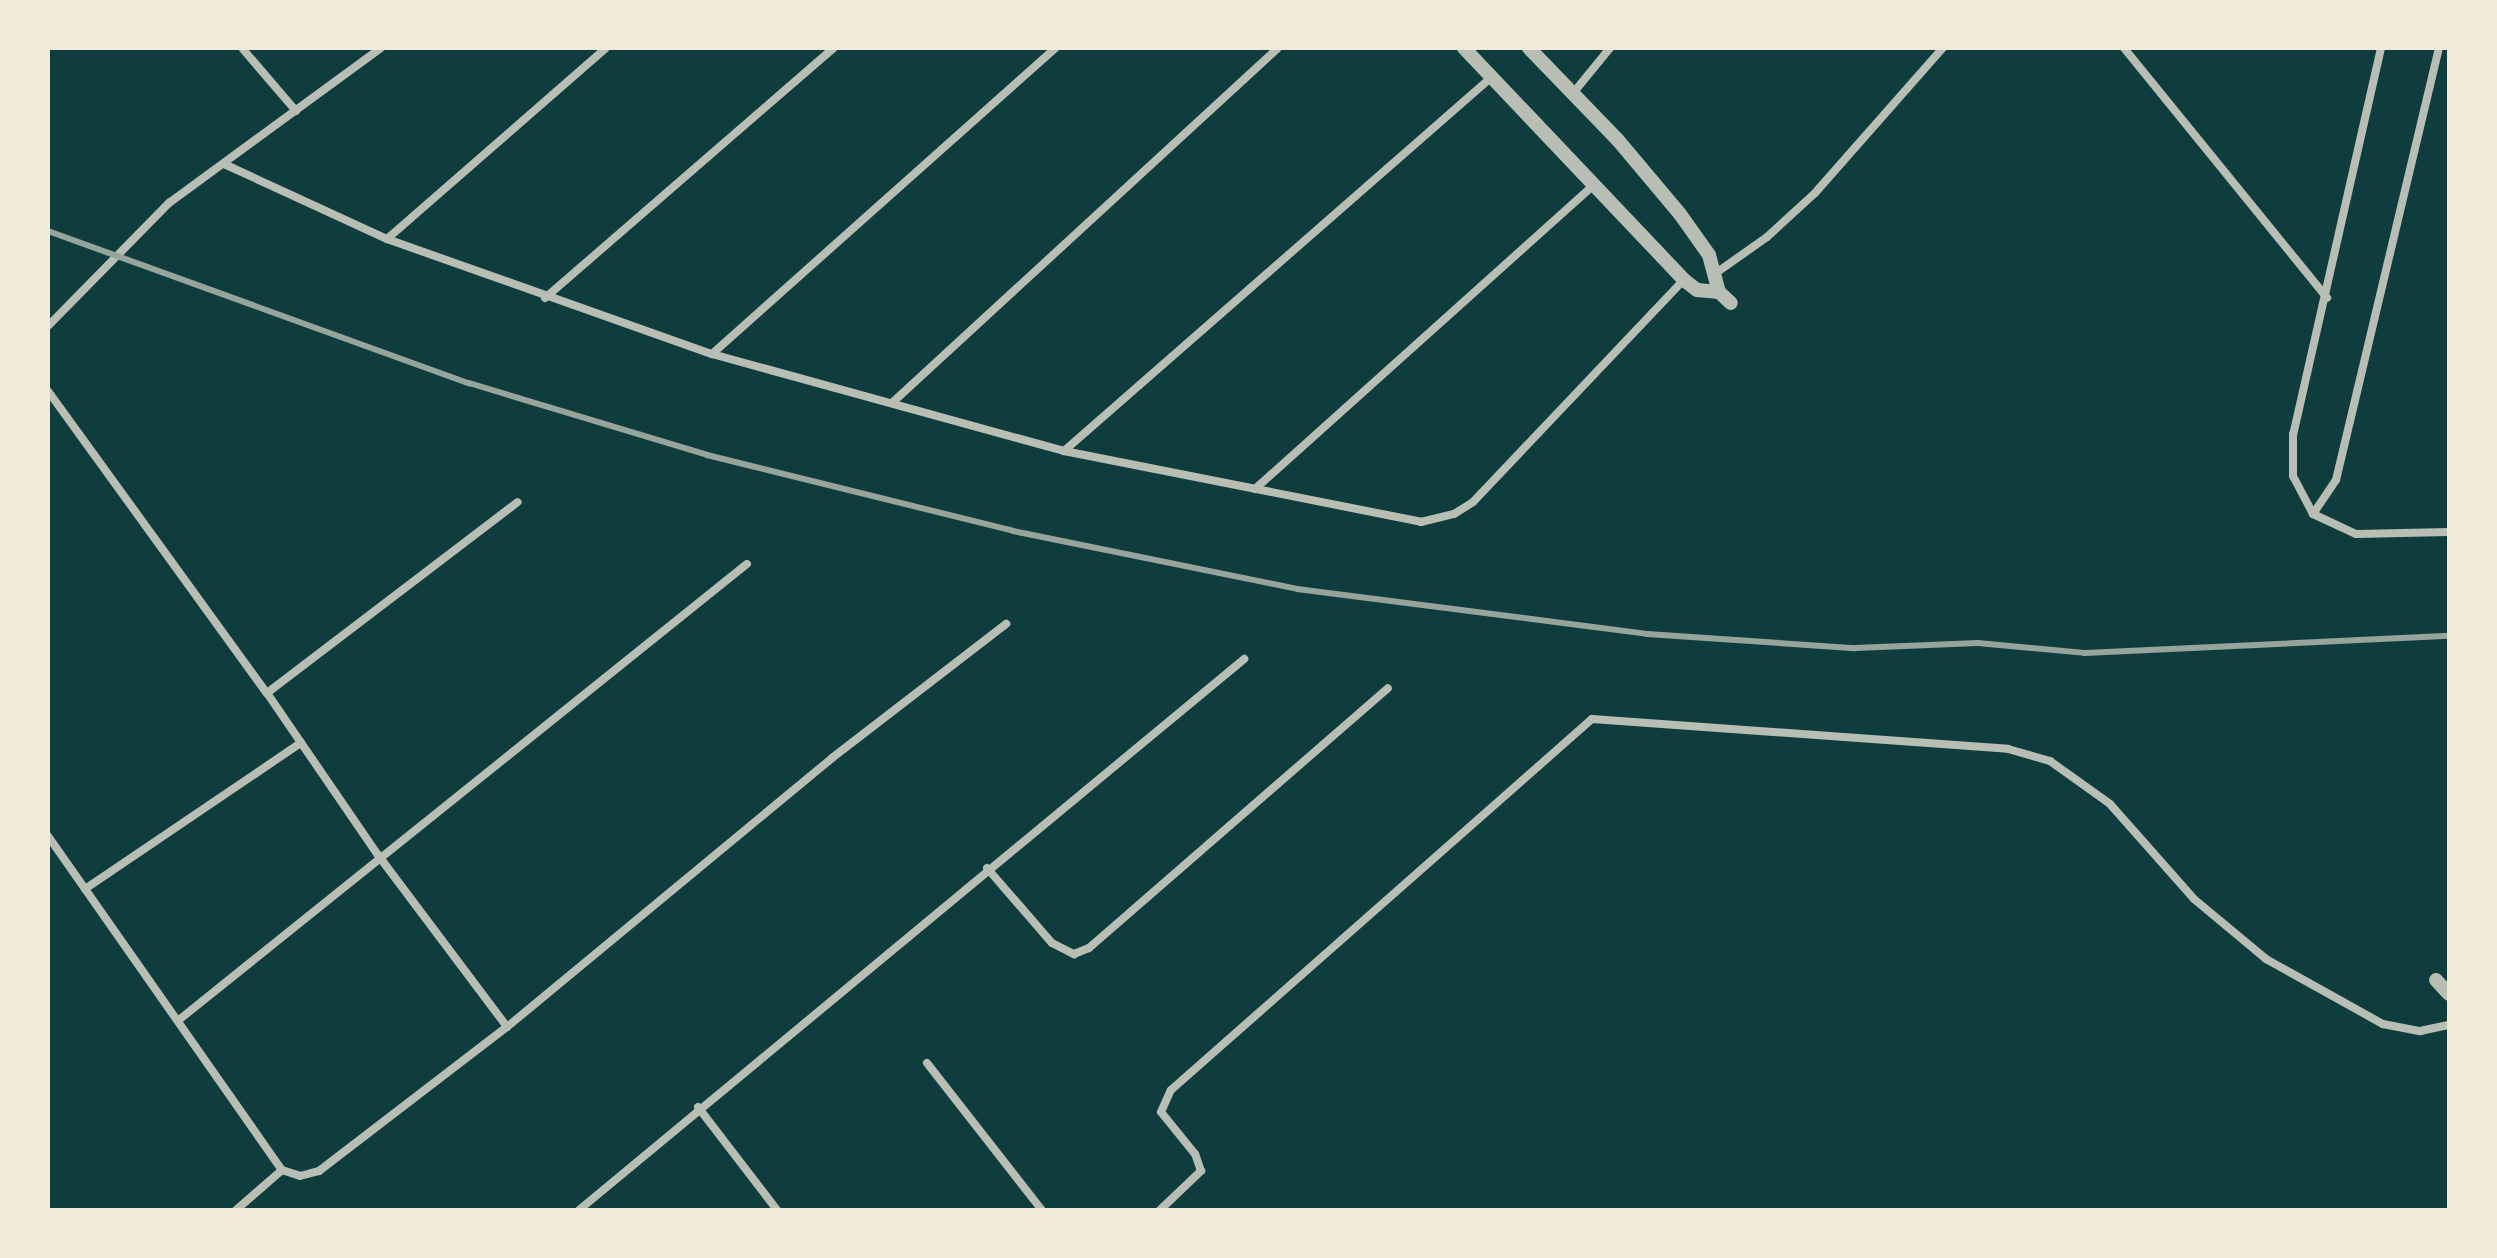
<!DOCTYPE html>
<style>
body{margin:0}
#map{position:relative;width:2497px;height:1258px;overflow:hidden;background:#0f3d3e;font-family:"Noto Serif",serif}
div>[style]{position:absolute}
.minor>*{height:8px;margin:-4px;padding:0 4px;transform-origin:4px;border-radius:4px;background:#b8beb3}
.tertiary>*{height:14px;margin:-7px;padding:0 7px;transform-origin:7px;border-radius:7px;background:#b8beb3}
.rail>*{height:6px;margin:-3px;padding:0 3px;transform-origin:3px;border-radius:3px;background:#97a49c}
span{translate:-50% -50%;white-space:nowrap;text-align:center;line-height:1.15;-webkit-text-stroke:8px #f1e9da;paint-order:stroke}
.frame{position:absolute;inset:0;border:50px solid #f1e9da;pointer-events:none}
</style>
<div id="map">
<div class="minor">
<div style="left:242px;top:48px;width:83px;rotate:49.4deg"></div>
<div style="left:2124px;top:48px;width:322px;rotate:50.9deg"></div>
<div style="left:2381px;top:48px;width:396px;rotate:102.8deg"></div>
<div style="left:2293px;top:434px;width:42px;rotate:90deg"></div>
<div style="left:2293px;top:476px;width:43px;rotate:62.2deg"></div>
<div style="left:2313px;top:514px;width:47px;rotate:24.9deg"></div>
<div style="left:2356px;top:534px;width:93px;rotate:-1.2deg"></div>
<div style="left:1574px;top:92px;width:57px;rotate:-50.7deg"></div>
<div style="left:224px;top:164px;width:179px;rotate:24.7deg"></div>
<div style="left:387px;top:239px;width:345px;rotate:19.5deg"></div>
<div style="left:712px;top:354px;width:365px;rotate:15.4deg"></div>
<div style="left:1064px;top:451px;width:364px;rotate:11.2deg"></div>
<div style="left:1421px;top:522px;width:34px;rotate:-14deg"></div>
<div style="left:1454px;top:514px;width:22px;rotate:-32deg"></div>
<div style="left:1473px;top:502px;width:306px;rotate:-46.5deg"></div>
<div style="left:387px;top:239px;width:291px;rotate:-41.1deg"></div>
<div style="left:1716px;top:273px;width:62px;rotate:-35.2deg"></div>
<div style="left:1767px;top:237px;width:65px;rotate:-42.5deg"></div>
<div style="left:1815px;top:193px;width:193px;rotate:-48.6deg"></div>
<div style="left:545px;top:298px;width:382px;rotate:-40.9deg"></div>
<div style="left:48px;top:326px;width:173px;rotate:-45.5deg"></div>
<div style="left:169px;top:203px;width:263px;rotate:-36.2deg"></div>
<div style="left:712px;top:354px;width:460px;rotate:-41.7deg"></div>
<div style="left:48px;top:391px;width:373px;rotate:54.1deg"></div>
<div style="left:267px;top:693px;width:315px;rotate:-37.3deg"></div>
<div style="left:893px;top:402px;width:523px;rotate:-42.6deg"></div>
<div style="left:1064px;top:451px;width:570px;rotate:-41.16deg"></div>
<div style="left:1255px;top:489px;width:457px;rotate:-41.9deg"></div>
<div style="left:2313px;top:514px;width:41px;rotate:-55.9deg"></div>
<div style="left:2336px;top:480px;width:444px;rotate:-76.6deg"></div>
<div style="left:267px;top:693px;width:196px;rotate:55.6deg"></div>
<div style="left:378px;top:855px;width:215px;rotate:53.1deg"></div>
<div style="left:48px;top:836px;width:408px;rotate:55deg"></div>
<div style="left:987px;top:868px;width:99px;rotate:49.1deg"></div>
<div style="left:1052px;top:943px;width:25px;rotate:27deg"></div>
<div style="left:1074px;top:954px;width:16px;rotate:-22deg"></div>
<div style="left:1089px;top:948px;width:396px;rotate:-41deg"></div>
<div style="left:85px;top:889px;width:261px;rotate:-34.1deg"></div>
<div style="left:180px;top:1019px;width:727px;rotate:-38.75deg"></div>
<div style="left:927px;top:1063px;width:187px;rotate:52deg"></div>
<div style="left:698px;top:1107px;width:130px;rotate:52.5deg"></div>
<div style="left:236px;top:1210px;width:61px;rotate:-41deg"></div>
<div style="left:282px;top:1170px;width:19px;rotate:18deg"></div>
<div style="left:300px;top:1176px;width:20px;rotate:-15deg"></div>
<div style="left:319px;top:1171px;width:237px;rotate:-37.5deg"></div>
<div style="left:507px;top:1027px;width:422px;rotate:-39.6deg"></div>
<div style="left:832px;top:758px;width:220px;rotate:-37.6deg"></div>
<div style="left:579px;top:1210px;width:864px;rotate:-39.64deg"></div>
<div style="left:1160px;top:1210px;width:57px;rotate:-43.6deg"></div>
<div style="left:1201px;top:1171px;width:18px;rotate:-109deg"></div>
<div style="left:1195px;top:1154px;width:54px;rotate:-129deg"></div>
<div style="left:1161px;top:1112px;width:24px;rotate:-66deg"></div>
<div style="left:1171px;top:1090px;width:561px;rotate:-41.39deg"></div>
<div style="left:1592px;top:719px;width:417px;rotate:4.1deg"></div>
<div style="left:2008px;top:749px;width:44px;rotate:15.9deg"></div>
<div style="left:2050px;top:761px;width:74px;rotate:35.6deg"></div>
<div style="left:2110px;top:804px;width:127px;rotate:48.5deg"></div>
<div style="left:2194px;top:899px;width:94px;rotate:39.8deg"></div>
<div style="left:2266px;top:959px;width:134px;rotate:29.1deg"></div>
<div style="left:2383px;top:1024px;width:38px;rotate:11deg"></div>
<div style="left:2420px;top:1031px;width:30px;rotate:-12deg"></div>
</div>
<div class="tertiary">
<div style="left:1464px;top:48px;width:320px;rotate:46.5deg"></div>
<div style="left:1684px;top:280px;width:16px;rotate:38deg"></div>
<div style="left:1697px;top:290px;width:22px;rotate:5deg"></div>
<div style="left:1719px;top:292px;width:16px;rotate:43deg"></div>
<div style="left:1529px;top:48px;width:127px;rotate:46deg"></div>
<div style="left:1617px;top:139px;width:98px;rotate:50deg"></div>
<div style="left:1680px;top:214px;width:50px;rotate:54.7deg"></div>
<div style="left:1709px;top:255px;width:38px;rotate:75deg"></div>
<div style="left:2436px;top:980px;width:19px;rotate:47deg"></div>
</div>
<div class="rail">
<div style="left:48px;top:231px;width:448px;rotate:19.9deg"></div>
<div style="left:469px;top:383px;width:249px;rotate:16.8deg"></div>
<div style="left:707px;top:455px;width:315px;rotate:13.9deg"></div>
<div style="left:1013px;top:531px;width:290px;rotate:11.5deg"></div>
<div style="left:1297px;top:589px;width:353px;rotate:7.3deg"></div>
<div style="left:1647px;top:634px;width:208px;rotate:3.9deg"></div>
<div style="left:1855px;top:648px;width:123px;rotate:-2.3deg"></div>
<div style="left:1978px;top:643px;width:107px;rotate:5.3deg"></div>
<div style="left:2085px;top:653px;width:364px;rotate:-2.7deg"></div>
</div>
<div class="frame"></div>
</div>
